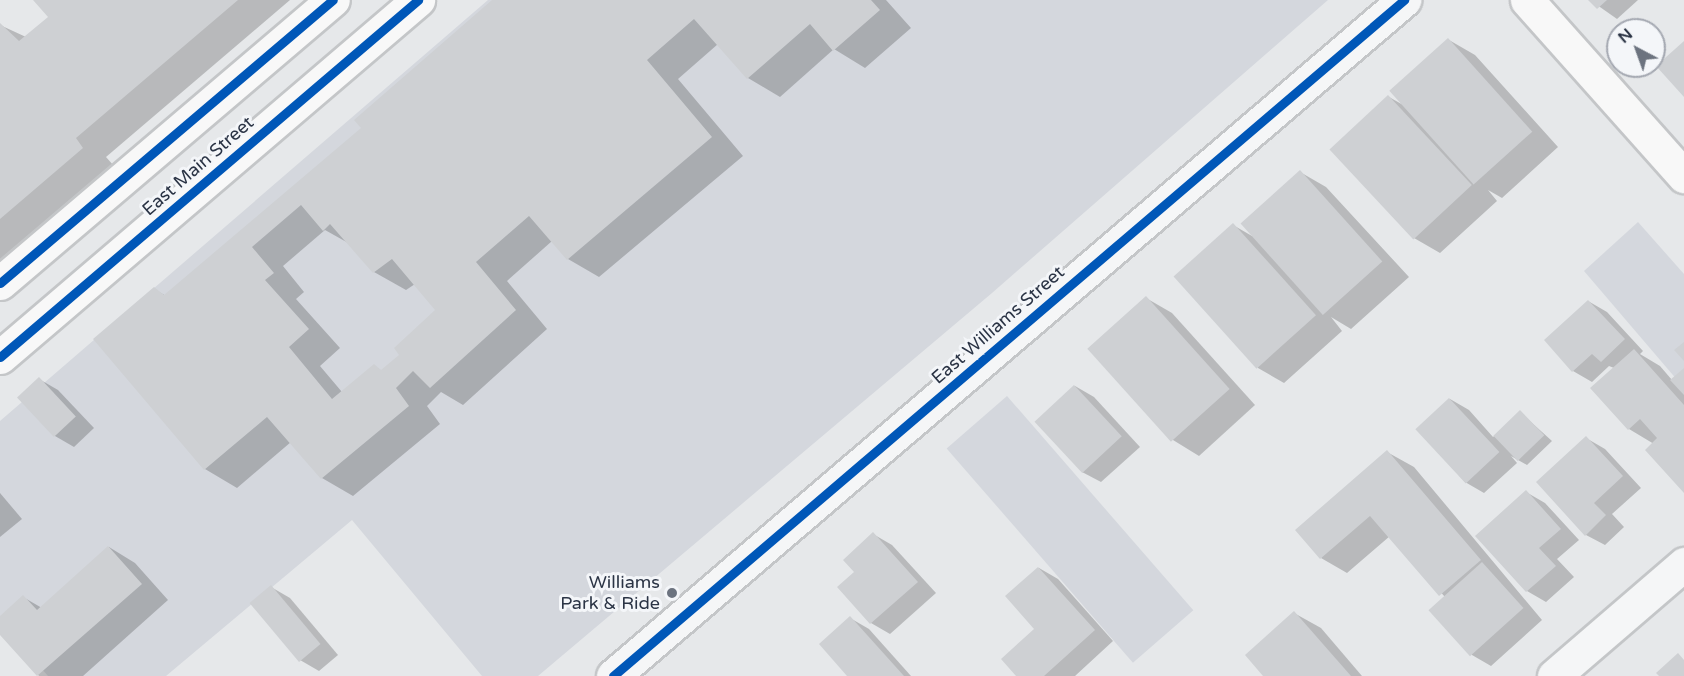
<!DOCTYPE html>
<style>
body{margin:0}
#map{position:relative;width:1684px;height:676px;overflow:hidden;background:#e6e8ea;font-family:"Varela Round",sans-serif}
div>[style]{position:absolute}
.built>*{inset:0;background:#d4d7dd;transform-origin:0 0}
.shadow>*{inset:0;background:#0003}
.building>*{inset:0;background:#ced0d3;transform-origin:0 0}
.roads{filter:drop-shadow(2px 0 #c4c6c8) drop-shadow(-2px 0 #c4c6c8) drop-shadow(0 2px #c4c6c8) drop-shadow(0 -2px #c4c6c8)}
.minor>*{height:33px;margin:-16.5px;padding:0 16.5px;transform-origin:16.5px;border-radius:16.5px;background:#f5f6f7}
.primary>*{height:33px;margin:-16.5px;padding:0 16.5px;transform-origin:16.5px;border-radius:16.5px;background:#f8f8f8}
.cycleway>*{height:9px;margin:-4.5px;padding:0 4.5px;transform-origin:4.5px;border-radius:4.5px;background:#0057b8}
.dots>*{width:16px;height:16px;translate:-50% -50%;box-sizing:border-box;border:3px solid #f4f6f9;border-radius:50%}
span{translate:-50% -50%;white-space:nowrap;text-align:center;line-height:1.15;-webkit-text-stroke:6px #f4f6f9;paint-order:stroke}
.street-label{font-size:18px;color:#2b3445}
.poi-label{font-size:18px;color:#2b3445}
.right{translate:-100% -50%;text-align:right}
.north{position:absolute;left:1606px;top:18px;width:60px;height:60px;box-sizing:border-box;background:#f4f6f9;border:2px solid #a4a8b1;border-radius:50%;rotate:319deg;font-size:16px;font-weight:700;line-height:24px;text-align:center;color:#2b3445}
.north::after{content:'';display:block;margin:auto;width:21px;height:27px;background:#6c737f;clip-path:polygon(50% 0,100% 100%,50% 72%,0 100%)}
</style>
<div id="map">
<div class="built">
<div style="clip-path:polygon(488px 0,1328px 0,992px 293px,538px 676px,482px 676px,352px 520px,166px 676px,48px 676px,0 621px,0 421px)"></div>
<div style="clip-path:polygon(1638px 222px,1684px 274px,1684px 388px,1584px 271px)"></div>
<div style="left:1007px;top:396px;width:284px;height:80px;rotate:49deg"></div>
</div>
<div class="shadow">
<div style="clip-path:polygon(35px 0,290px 0,106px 157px,114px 166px,0 264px,0 25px,26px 37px,50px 17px)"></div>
<div style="clip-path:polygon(evenodd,495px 0,886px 0,911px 28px,865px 68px,834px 49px,780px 97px,748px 78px,718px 44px,678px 79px,743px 156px,599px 277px,568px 259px,552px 241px,507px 281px,547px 329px,463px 405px,441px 392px,427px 406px,440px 424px,353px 496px,322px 478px,291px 442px,237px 488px,205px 469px,95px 339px,154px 289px,166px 296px,363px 128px,495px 0,325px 230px,350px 244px,374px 272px,406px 290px,415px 284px,437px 310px,401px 355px,382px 371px,374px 366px,342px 392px,320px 366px,340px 348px,296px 299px,304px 292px,283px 266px,325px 230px)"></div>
<div style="clip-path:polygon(1590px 0,1638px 0,1617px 19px)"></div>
<div style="clip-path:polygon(1449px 40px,1475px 55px,1558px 147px,1502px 198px,1488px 190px,1497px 201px,1440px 253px,1414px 238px,1332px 149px,1389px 97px,1405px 106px)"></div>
<div style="clip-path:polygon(1300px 172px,1326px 187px,1409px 277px,1351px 329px,1331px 317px,1342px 331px,1284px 383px,1258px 368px,1233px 225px,1252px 236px)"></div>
<div style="clip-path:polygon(1146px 298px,1172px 313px,1255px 405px,1199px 456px,1173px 440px)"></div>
<div style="clip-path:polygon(1588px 301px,1607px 312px,1643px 351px,1640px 354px,1660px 366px,1672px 380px,1684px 370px,1684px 490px,1654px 444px,1629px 429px,1614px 368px,1609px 366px,1592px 382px,1573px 371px)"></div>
<div style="clip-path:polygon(39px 379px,58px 390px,94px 428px,74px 447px,55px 436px,19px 397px)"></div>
<div style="clip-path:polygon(1075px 386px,1094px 397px,1140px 447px,1101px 482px,1082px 472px)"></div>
<div style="clip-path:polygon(1450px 399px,1469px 410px,1493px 437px,1520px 412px,1552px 441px,1527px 465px,1511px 456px,1517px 463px,1484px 493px,1465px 482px,1417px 429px)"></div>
<div style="clip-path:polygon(1586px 438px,1605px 449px,1641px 488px,1612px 514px,1624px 527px,1605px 545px,1586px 535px)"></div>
<div style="clip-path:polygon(1387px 452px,1414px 467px,1542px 620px,1491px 666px,1472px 655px,1445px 597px,1390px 536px,1347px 573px,1321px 558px)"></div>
<div style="clip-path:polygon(1526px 492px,1545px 503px,1579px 540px,1557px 559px,1574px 577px,1546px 602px,1527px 591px)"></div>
<div style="clip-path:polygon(0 493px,22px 519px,0 537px)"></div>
<div style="clip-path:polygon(873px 534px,892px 545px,936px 593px,890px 634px,871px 623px,856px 572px)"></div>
<div style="clip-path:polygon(109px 547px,135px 563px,168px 600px,83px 676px,39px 676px,0 633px,0 618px,23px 597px,42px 608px)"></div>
<div style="clip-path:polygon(1039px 568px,1058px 579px,1113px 641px,1075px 676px,1018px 676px,1036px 629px)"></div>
<div style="clip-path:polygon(271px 587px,290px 598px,338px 655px,319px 671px,300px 660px)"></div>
<div style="clip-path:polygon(1294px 613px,1321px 628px,1362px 676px,1265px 676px)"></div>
<div style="clip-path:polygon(850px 618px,869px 629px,911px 676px,849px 676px)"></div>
</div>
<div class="building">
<div style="clip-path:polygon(33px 0,238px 0,76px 138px,83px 148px,0 219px,0 23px,19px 41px,48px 17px)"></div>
<div style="clip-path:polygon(evenodd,492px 0,871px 0,880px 10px,833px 51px,810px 24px,747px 79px,694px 19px,647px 60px,712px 137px,567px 260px,529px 216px,476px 262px,516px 310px,430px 388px,413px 371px,396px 388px,409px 406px,321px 479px,267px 417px,204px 470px,93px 339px,154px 287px,164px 295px,361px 128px,354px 120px,492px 0,301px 205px,323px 231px,330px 224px,373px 273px,392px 259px,435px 310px,394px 348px,399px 355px,381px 370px,374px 364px,332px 399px,289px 347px,309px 329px,265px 280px,274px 273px,252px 247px,301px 205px)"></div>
<div style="clip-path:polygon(1588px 0,1607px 0,1597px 9px)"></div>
<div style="left:1448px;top:38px;width:126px;height:79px;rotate:48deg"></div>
<div style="clip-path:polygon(1684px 41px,1684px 97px,1656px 66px)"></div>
<div style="left:1388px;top:95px;width:123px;height:80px;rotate:47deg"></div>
<div style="left:1300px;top:170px;width:123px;height:80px;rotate:48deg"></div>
<div style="left:1233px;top:223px;width:124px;height:80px;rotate:48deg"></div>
<div style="left:1146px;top:296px;width:125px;height:79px;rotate:48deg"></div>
<div style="clip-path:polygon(1588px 300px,1625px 339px,1601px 362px,1592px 354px,1572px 372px,1544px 340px)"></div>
<div style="clip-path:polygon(1684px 342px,1684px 361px,1674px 350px)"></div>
<div style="clip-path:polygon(1634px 349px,1684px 405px,1684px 493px,1645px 450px,1657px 438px,1640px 419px,1628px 430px,1590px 388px)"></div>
<div style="clip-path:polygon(1684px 368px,1684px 395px,1670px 380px)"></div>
<div style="left:39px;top:377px;width:54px;height:30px;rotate:47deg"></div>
<div style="left:1074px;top:385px;width:70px;height:54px;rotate:47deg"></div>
<div style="left:1449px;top:398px;width:74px;height:46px;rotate:47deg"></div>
<div style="left:1520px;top:410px;width:35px;height:37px;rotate:46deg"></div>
<div style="clip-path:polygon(1586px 436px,1623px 476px,1594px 503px,1606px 515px,1585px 536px,1536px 482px)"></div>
<div style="clip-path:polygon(1387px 450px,1481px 560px,1439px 596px,1370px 516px,1320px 559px,1295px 530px)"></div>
<div style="clip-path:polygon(1526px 490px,1561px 529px,1539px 548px,1556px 566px,1526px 592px,1475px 536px)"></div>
<div style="clip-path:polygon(873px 532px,918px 582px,870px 624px,837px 587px,854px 572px,843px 560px)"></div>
<div style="clip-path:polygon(108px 546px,142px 584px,37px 676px,0 635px,0 616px,23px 595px,37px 610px)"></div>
<div style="left:1482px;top:562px;width:62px;height:72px;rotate:48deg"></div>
<div style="clip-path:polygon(1038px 567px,1095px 630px,1044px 676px,1016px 676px,1001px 659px,1034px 629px,1005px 596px)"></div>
<div style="left:271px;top:585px;width:77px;height:28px;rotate:50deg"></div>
<div style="clip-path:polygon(1294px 611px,1351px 676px,1263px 676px,1245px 655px)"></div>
<div style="clip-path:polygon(850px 616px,904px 676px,847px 676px,819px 644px)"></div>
<div style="clip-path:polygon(1678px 653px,1684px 660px,1684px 676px,1659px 676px,1656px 673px)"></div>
</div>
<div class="roads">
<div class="minor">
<div style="left:613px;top:676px;width:1041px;rotate:-40.52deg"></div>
<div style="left:1554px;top:676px;width:172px;rotate:-40.7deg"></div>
</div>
<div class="primary">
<div style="left:1527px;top:0;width:236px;rotate:48.3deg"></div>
<div style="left:0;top:283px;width:437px;rotate:-40.4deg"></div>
<div style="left:0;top:357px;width:550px;rotate:-40.5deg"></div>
</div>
</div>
<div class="cycleway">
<div style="left:0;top:283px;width:437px;rotate:-40.4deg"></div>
<div style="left:0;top:357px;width:550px;rotate:-40.5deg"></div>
<div style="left:613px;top:676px;width:1041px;rotate:-40.52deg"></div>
</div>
<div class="dots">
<div style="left:672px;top:593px;background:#6c737f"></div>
</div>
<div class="street-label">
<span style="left:198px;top:166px;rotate:-41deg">East Main Street</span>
<span style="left:998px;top:325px;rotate:-41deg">East Williams Street</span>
</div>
<div class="poi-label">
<span class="right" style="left:660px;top:593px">Williams<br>Park &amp; Ride</span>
</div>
<div class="north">N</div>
</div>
